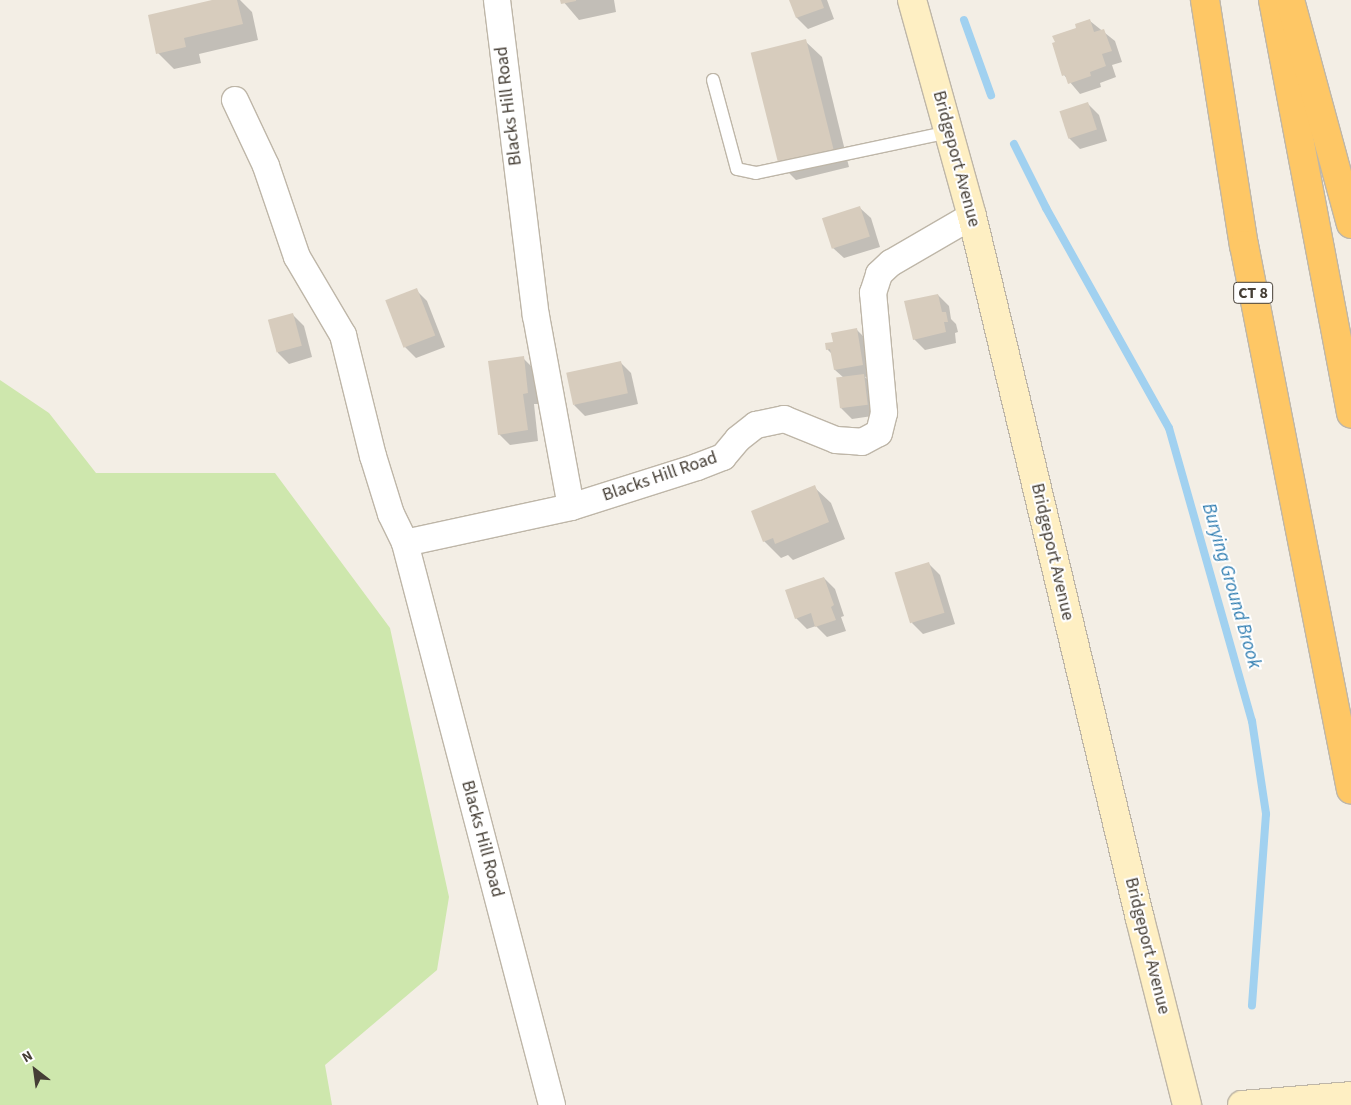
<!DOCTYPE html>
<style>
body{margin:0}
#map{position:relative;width:1351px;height:1105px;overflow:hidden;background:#f3eee5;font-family:"Source Sans 3",sans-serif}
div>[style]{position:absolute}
.green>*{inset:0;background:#cee7ad}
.shadow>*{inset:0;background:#0003}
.stream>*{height:8px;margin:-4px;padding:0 4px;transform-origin:4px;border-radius:4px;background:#a1d1f0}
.building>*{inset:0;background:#d7ccbd;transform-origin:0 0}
.roads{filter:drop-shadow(1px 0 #beb6a8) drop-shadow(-1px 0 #beb6a8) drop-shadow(0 1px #beb6a8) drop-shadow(0 -1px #beb6a8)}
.lane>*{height:12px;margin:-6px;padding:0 6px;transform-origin:6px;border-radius:6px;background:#fff}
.street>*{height:26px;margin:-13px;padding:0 13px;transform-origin:13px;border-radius:13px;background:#fff}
.secondary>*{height:28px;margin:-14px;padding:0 14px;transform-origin:14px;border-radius:14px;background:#feefc3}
.highway>*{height:28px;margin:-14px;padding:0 14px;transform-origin:14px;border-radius:14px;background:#fec765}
span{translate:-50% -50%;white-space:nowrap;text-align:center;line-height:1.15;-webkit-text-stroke:4px #fff;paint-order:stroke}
.shield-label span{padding:1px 4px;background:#fff;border:1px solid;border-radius:4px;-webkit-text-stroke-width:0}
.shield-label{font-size:16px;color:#453e35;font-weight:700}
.street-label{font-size:18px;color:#453e35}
.water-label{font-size:19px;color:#2e7cb0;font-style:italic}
.north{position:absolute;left:10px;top:1045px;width:50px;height:50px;-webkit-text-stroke:4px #fff;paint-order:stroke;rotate:330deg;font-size:14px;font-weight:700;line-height:20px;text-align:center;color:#453e35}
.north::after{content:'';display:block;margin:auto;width:18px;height:22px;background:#453e35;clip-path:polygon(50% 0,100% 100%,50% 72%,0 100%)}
</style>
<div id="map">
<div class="green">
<div style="clip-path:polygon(0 380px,49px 413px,96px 473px,275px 473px,390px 628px,449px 897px,437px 970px,325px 1065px,332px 1105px,0 1105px)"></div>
</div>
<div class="shadow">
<div style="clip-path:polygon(217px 0,240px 0,252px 12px,258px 40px,199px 54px,201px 63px,174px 69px,158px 53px)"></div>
<div style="clip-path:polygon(562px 0,614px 0,616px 12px,579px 20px)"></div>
<div style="clip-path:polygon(790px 0,827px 0,834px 19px,808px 29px,797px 18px)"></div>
<div style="clip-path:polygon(1090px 21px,1115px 41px,1122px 62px,1112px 65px,1116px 77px,1100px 83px,1101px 87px,1080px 94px,1064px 75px,1077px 29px)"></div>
<div style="clip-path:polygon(805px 41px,822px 57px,849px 167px,796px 180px,779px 163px)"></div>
<div style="clip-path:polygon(1088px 104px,1099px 115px,1107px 141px,1080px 149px,1069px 138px)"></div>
<div style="clip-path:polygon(860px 208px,871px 218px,880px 247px,844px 258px,833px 248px)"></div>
<div style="clip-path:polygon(416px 290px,427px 301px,445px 347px,416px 358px,405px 347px)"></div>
<div style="clip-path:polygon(938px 295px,949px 306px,951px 319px,956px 324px,958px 332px,955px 333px,956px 343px,925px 350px,914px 339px)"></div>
<div style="clip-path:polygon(293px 315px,304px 326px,312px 357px,289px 364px,278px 353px,270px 321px)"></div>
<div style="clip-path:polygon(857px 330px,868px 341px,874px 375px,865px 377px,875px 387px,879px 415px,852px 419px,841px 408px,838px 379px,844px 378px,835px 370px,832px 354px,827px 349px)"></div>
<div style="clip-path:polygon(523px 358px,534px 369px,539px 404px,534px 404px,538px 441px,510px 445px,499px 434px)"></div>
<div style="clip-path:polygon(620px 362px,631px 373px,638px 404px,585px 416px,574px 405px)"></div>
<div style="clip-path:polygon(814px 487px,831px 503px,845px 539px,793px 560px,788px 555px,781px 558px,764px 541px)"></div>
<div style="clip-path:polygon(929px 564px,940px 575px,955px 624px,923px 634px,912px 623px)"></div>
<div style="clip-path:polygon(824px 578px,835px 589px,844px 616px,841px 617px,846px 631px,827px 637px,816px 626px,807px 629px,796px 618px)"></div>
</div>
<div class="stream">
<div style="left:964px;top:20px;width:80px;rotate:70.2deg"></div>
<div style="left:1014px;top:144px;width:72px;rotate:63.4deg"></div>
<div style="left:1046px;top:208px;width:252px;rotate:60.8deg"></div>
<div style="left:1169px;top:428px;width:305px;rotate:74.2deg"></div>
<div style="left:1252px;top:721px;width:94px;rotate:81.4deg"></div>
<div style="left:1266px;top:814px;width:192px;rotate:94.2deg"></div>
</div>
<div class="building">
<div style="clip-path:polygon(212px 0,237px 0,243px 24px,184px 38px,186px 47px,156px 54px,148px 15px)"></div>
<div style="clip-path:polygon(560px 0,576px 0,576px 1px,561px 4px)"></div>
<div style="clip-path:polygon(789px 0,821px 0,824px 8px,796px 18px)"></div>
<div style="clip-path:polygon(1090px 19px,1094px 32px,1104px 29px,1112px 51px,1102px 54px,1106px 66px,1090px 72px,1091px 76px,1068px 84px,1065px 75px,1062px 76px,1052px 43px,1055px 42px,1052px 36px,1076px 28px,1075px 24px)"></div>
<div style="left:806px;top:39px;width:114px;height:57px;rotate:76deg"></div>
<div style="left:1088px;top:102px;width:29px;height:30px;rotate:72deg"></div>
<div style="left:860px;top:206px;width:32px;height:40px;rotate:72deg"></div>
<div style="left:417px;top:288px;width:51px;height:34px;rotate:69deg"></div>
<div style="clip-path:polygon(938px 294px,942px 312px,946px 312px,948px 322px,944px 322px,946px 332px,913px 340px,904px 301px)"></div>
<div style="left:293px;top:313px;width:34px;height:26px;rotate:75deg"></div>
<div style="clip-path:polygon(857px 328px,863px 365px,834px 370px,830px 349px,826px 350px,825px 343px,833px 342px,831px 333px)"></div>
<div style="clip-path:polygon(524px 356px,528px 393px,523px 394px,528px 430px,498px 435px,488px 361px)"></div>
<div style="left:621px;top:361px;width:33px;height:56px;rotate:78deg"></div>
<div style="left:864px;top:374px;width:31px;height:28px;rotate:83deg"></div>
<div style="clip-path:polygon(815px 485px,829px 522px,775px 544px,773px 538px,763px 542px,751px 511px)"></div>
<div style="left:929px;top:562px;width:53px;height:36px;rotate:73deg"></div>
<div style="clip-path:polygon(824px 577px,834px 605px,831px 607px,836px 620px,815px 627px,811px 613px,795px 619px,785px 590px)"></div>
</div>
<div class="roads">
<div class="lane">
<div style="left:713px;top:80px;width:92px;rotate:74.9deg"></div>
<div style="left:737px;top:169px;width:19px;rotate:12deg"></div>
<div style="left:756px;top:173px;width:197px;rotate:-12deg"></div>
</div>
<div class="street">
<div style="left:497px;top:0;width:318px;rotate:83deg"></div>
<div style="left:536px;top:316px;width:194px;rotate:79.6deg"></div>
<div style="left:235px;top:100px;width:73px;rotate:64.8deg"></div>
<div style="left:266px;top:166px;width:96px;rotate:71.2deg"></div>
<div style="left:297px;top:257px;width:91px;rotate:59.5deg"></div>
<div style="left:343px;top:335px;width:125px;rotate:76.1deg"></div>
<div style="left:373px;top:456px;width:61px;rotate:72.8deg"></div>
<div style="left:391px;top:514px;width:32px;rotate:64deg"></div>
<div style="left:552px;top:1105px;width:581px;rotate:-104.66deg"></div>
<div style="left:405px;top:543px;width:170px;rotate:-12.2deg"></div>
<div style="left:571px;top:507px;width:132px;rotate:-17.6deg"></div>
<div style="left:697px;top:467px;width:28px;rotate:-21deg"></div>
<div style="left:723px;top:457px;width:23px;rotate:-50deg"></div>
<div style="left:738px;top:439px;width:23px;rotate:-38deg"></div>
<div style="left:756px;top:425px;width:29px;rotate:-12deg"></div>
<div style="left:784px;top:419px;width:56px;rotate:22deg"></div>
<div style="left:836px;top:440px;width:26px;rotate:4deg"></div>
<div style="left:862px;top:442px;width:19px;rotate:-28deg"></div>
<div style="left:879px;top:433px;width:21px;rotate:-76deg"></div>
<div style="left:884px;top:413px;width:121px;rotate:-95.2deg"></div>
<div style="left:873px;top:293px;width:20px;rotate:-72deg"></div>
<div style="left:879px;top:274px;width:16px;rotate:-43deg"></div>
<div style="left:891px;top:263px;width:94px;rotate:-30.1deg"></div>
</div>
<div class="secondary">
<div style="left:912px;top:0;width:224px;rotate:74.5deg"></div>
<div style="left:972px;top:216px;width:723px;rotate:76.56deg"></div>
<div style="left:1140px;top:919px;width:192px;rotate:75.8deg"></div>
<div style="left:1242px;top:1105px;width:109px;rotate:-4.7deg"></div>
</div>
<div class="highway">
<div style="left:1205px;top:0;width:248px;rotate:81deg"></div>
<div style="left:1244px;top:245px;width:555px;rotate:78.89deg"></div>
<div style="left:1273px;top:0;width:421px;rotate:79.3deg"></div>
<div style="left:1290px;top:0;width:232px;rotate:74.8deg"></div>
</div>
</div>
<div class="shield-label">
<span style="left:1253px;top:293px">CT 8</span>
</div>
<div class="street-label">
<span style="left:509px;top:106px;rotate:-97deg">Blacks Hill Road</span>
<span style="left:956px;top:159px;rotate:75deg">Bridgeport Avenue</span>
<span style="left:660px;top:477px;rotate:-19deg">Blacks Hill Road</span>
<span style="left:1052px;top:552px;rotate:77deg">Bridgeport Avenue</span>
<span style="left:482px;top:839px;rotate:75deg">Blacks Hill Road</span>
<span style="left:1147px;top:946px;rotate:76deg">Bridgeport Avenue</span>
</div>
<div class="water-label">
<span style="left:1231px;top:586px;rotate:74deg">Burying Ground Brook</span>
</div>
<div class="north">N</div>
</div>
